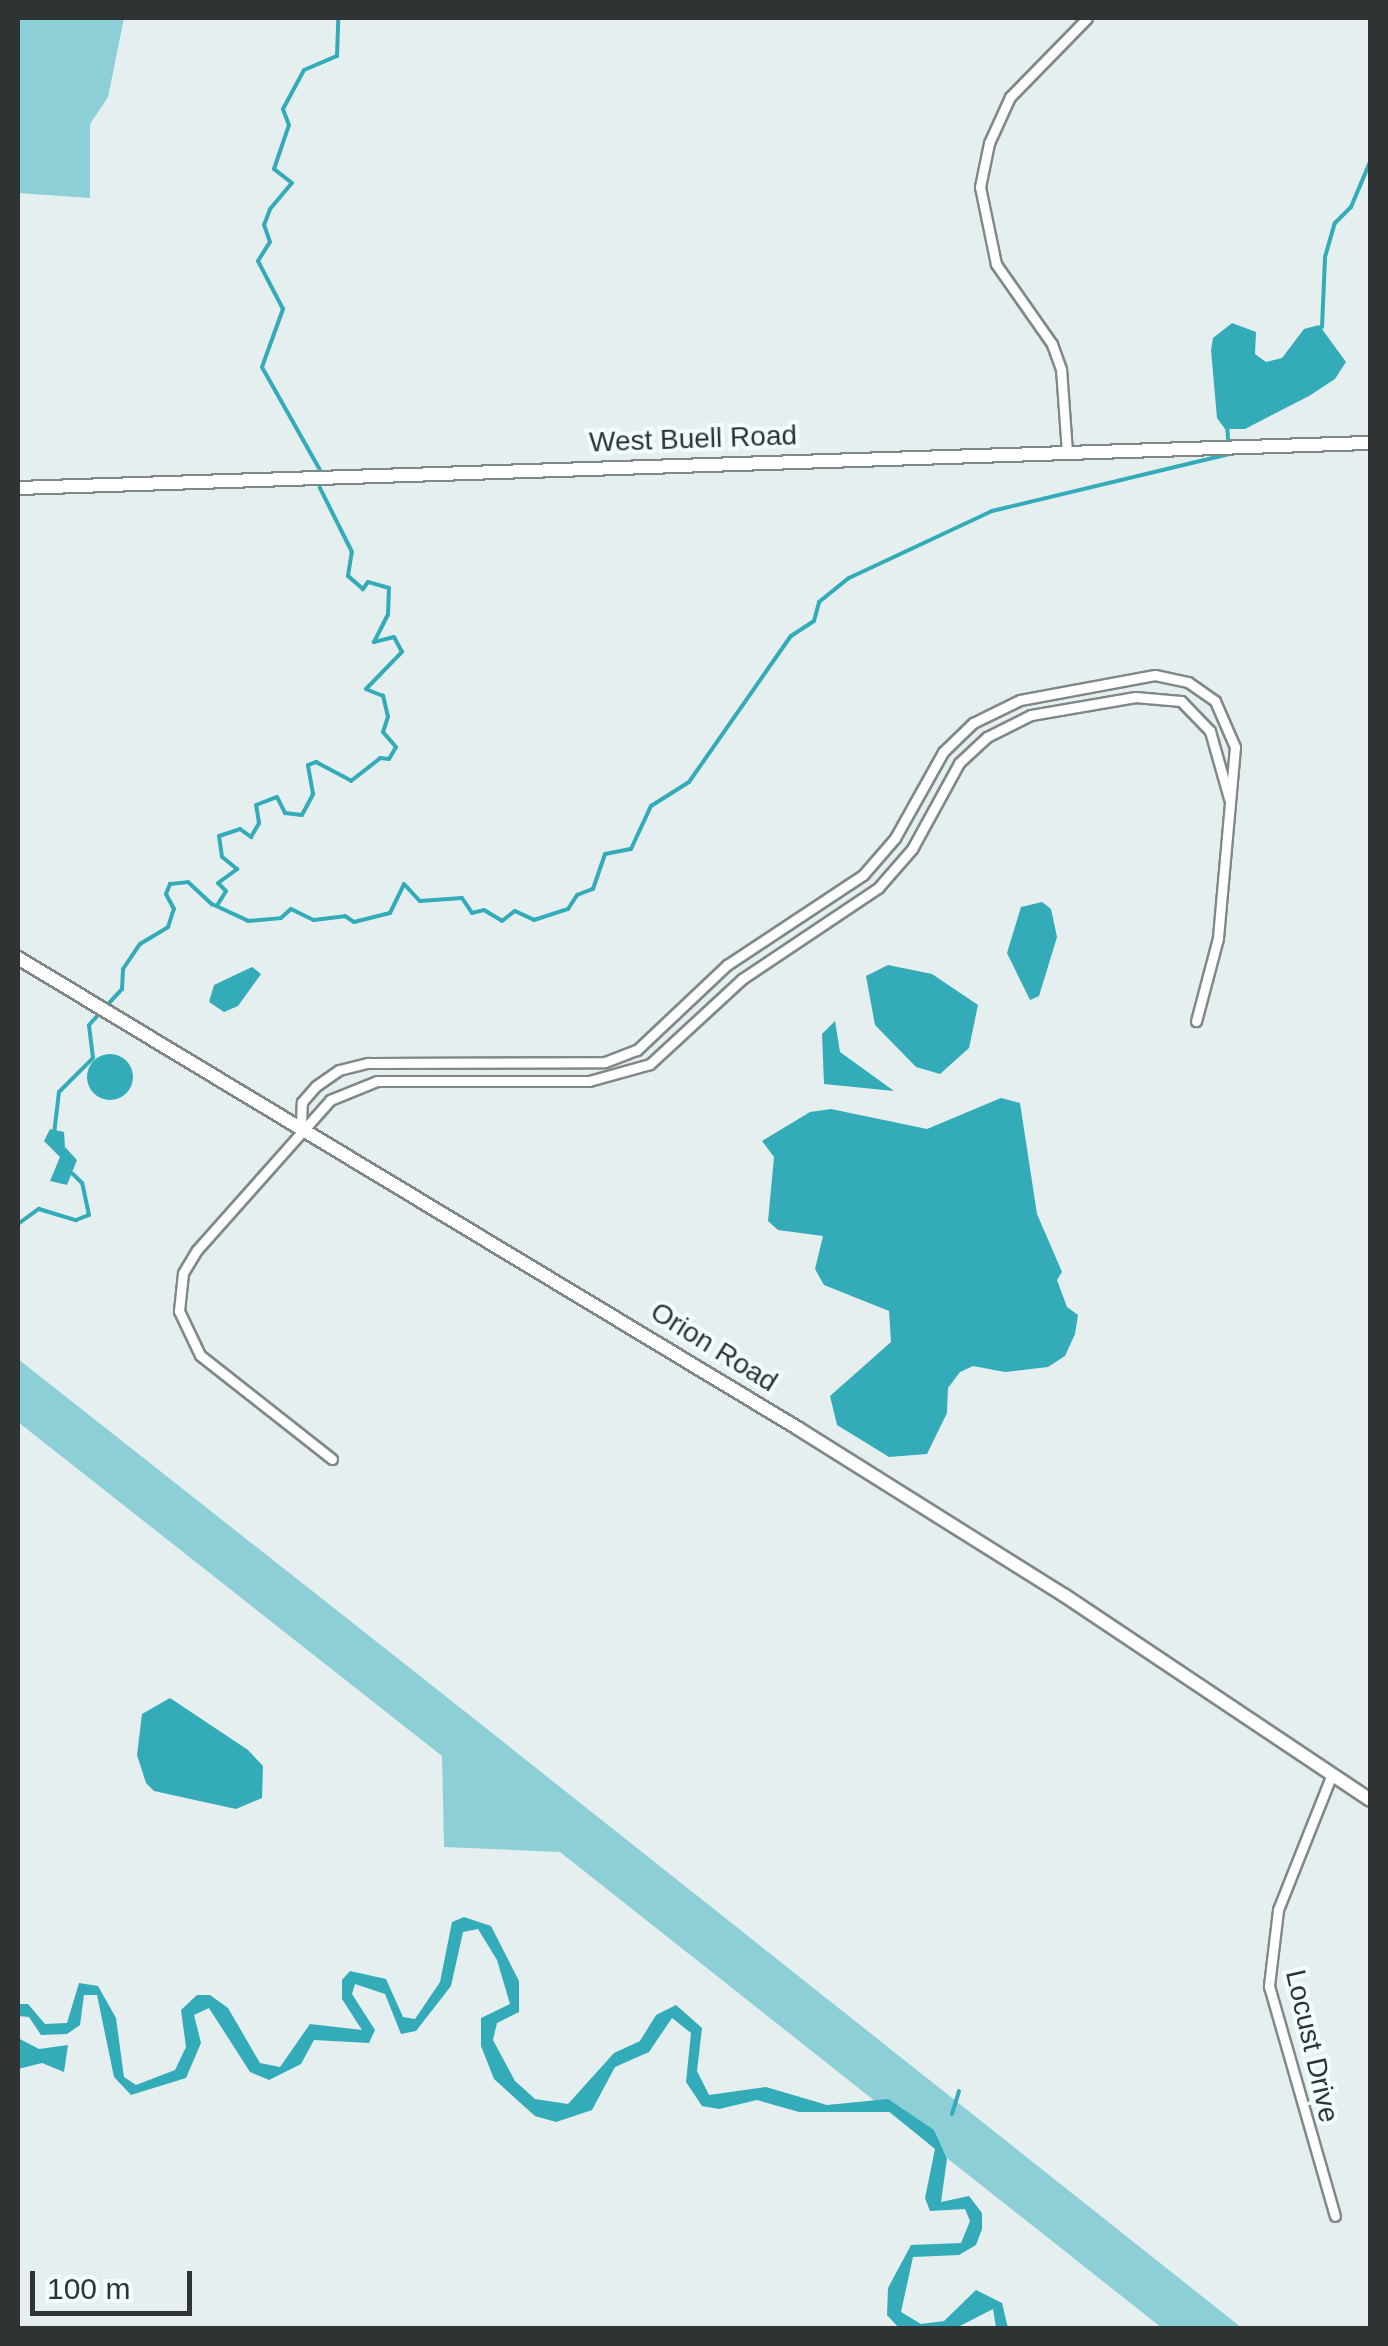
<!DOCTYPE html>
<style>
body{margin:0}
#map{position:relative;width:1388px;height:2346px;overflow:hidden;background:#e5eff0;font-family:Arial,sans-serif}
div>[style]{position:absolute}
.green>*{inset:0;background:#8ccfd7}
.water>*{inset:0;background:#34abb8}
.round{border-radius:50%}
.stream>*{height:4px;margin:-2px;padding:0 2px;transform-origin:2px;border-radius:2px;background:#34abb8}
.roads{filter:drop-shadow(2px 0 #80898a) drop-shadow(-2px 0 #80898a) drop-shadow(0 2px #80898a) drop-shadow(0 -2px #80898a)}
.street>*{height:9px;margin:-4.5px;padding:0 4.5px;transform-origin:4.5px;border-radius:4.5px;background:#fff}
.secondary>*{height:12px;margin:-6px;padding:0 6px;transform-origin:6px;border-radius:6px;background:#fff}
span{translate:-50% -50%;white-space:nowrap;text-align:center;line-height:1.15;-webkit-text-stroke:8px #f2fdfe;paint-order:stroke}
.street-label{font-size:28px;color:#2f3334}
.frame{position:absolute;inset:0;border:20px solid #2f3334;pointer-events:none}
.scale{position:absolute;left:30px;top:2271px;width:162px;height:45px;box-sizing:border-box;border:5px solid #2f3334;border-top:0;padding-left:12px;font-size:30px;line-height:35px;white-space:nowrap;color:#2f3334;-webkit-text-stroke:8px #f2fdfe;paint-order:stroke}
</style>
<div id="map">
<div class="green">
<div style="clip-path:polygon(18px 18px,124px 18px,108px 97px,90px 124px,90px 198px,18px 193px)"></div>
<div style="clip-path:polygon(18px 1359px,439px 1691px,1242px 2328px,1162px 2328px,560px 1852px,444px 1847px,442px 1756px,18px 1422px)"></div>
</div>
<div class="water">
<div style="clip-path:polygon(1232px 323px,1256px 332px,1255px 354px,1266px 362px,1282px 358px,1304px 329px,1319px 325px,1346px 362px,1335px 379px,1309px 396px,1245px 429px,1225px 429px,1217px 418px,1211px 350px,1213px 338px)"></div>
<div style="clip-path:polygon(1042px 902px,1051px 909px,1057px 937px,1039px 996px,1030px 1000px,1007px 953px,1021px 907px)"></div>
<div style="clip-path:polygon(888px 965px,932px 974px,978px 1005px,969px 1048px,940px 1074px,916px 1067px,875px 1025px,866px 976px)"></div>
<div style="clip-path:polygon(252px 967px,261px 974px,238px 1006px,224px 1012px,209px 1002px,214px 985px)"></div>
<div style="clip-path:polygon(835px 1021px,840px 1052px,894px 1091px,824px 1084px,822px 1034px)"></div>
<div class="round" style="left:87px;top:1054px;width:46px;height:46px"></div>
<div style="clip-path:polygon(1001px 1098px,1020px 1103px,1037px 1214px,1062px 1272px,1057px 1280px,1067px 1307px,1078px 1315px,1075px 1334px,1065px 1356px,1048px 1367px,1005px 1372px,973px 1366px,960px 1372px,948px 1388px,947px 1413px,927px 1454px,889px 1457px,837px 1425px,830px 1396px,891px 1342px,889px 1311px,824px 1285px,815px 1269px,823px 1236px,778px 1230px,768px 1221px,774px 1157px,762px 1141px,810px 1112px,831px 1109px,927px 1129px)"></div>
<div style="clip-path:polygon(50px 1129px,64px 1132px,65px 1147px,77px 1160px,67px 1185px,50px 1181px,60px 1157px,44px 1141px)"></div>
<div style="clip-path:polygon(170px 1698px,248px 1750px,263px 1766px,262px 1798px,236px 1809px,154px 1791px,146px 1783px,137px 1755px,142px 1714px)"></div>
<div style="clip-path:polygon(464px 1917px,491px 1926px,519px 1981px,519px 2012px,497px 2023px,493px 2040px,515px 2081px,535px 2099px,568px 2104px,614px 2053px,640px 2041px,656px 2015px,676px 2005px,702px 2028px,697px 2071px,709px 2095px,766px 2087px,827px 2105px,888px 2099px,934px 2130px,947px 2159px,941px 2202px,969px 2196px,982px 2213px,982px 2229px,976px 2245px,959px 2255px,913px 2257px,901px 2312px,921px 2324px,944px 2321px,976px 2290px,1002px 2303px,1008px 2328px,996px 2328px,993px 2309px,956px 2328px,899px 2328px,887px 2315px,888px 2288px,911px 2245px,961px 2243px,970px 2221px,965px 2209px,930px 2211px,925px 2198px,935px 2149px,890px 2112px,799px 2112px,757px 2100px,719px 2109px,702px 2106px,686px 2082px,691px 2033px,672px 2018px,649px 2052px,615px 2067px,592px 2110px,556px 2122px,535px 2116px,494px 2079px,481px 2046px,481px 2018px,510px 2004px,497px 1960px,478px 1929px,463px 1932px,451px 1986px,416px 2031px,401px 2034px,385px 1994px,355px 1984px,352px 1994px,375px 2030px,369px 2043px,314px 2040px,301px 2064px,269px 2080px,250px 2072px,209px 2008px,194px 2015px,201px 2043px,186px 2078px,131px 2095px,114px 2077px,97px 1995px,84px 1995px,80px 2025px,67px 2034px,41px 2035px,29px 2017px,18px 2016px,18px 2004px,28px 2004px,45px 2024px,67px 2023px,79px 1983px,98px 1986px,116px 2018px,124px 2077px,136px 2085px,175px 2070px,186px 2047px,181px 2010px,197px 1995px,210px 1995px,228px 2008px,260px 2063px,280px 2067px,310px 2024px,362px 2030px,342px 1999px,342px 1980px,350px 1971px,386px 1979px,403px 2017px,415px 2019px,440px 1982px,452px 1922px)"></div>
<div style="clip-path:polygon(18px 2038px,39px 2049px,68px 2045px,64px 2072px,42px 2063px,18px 2069px)"></div>
</div>
<div class="stream">
<div style="left:1322px;top:327px;width:70px;rotate:-87.5deg"></div>
<div style="left:1325px;top:257px;width:35px;rotate:-74deg"></div>
<div style="left:1335px;top:223px;width:23px;rotate:-45deg"></div>
<div style="left:1351px;top:207px;width:49px;rotate:-67.1deg"></div>
<div style="left:1227px;top:424px;width:15px;rotate:86deg"></div>
<div style="left:320px;top:470px;width:118px;rotate:-119.4deg"></div>
<div style="left:262px;top:367px;width:62px;rotate:-70.1deg"></div>
<div style="left:283px;top:309px;width:54px;rotate:-117.5deg"></div>
<div style="left:258px;top:261px;width:22px;rotate:-58deg"></div>
<div style="left:270px;top:242px;width:18px;rotate:-109deg"></div>
<div style="left:264px;top:225px;width:17px;rotate:-69deg"></div>
<div style="left:270px;top:209px;width:34px;rotate:-50deg"></div>
<div style="left:292px;top:183px;width:23px;rotate:-142deg"></div>
<div style="left:274px;top:169px;width:46px;rotate:-71.2deg"></div>
<div style="left:289px;top:125px;width:17px;rotate:-111deg"></div>
<div style="left:283px;top:109px;width:44px;rotate:-61.7deg"></div>
<div style="left:304px;top:70px;width:36px;rotate:-23deg"></div>
<div style="left:337px;top:56px;width:38px;rotate:-88deg"></div>
<div style="left:218px;top:904px;width:15px;rotate:-58deg"></div>
<div style="left:226px;top:891px;width:11px;rotate:-135deg"></div>
<div style="left:218px;top:883px;width:24px;rotate:-36deg"></div>
<div style="left:237px;top:869px;width:19px;rotate:-141deg"></div>
<div style="left:222px;top:857px;width:21px;rotate:-98deg"></div>
<div style="left:219px;top:836px;width:22px;rotate:-18deg"></div>
<div style="left:240px;top:829px;width:14px;rotate:36deg"></div>
<div style="left:251px;top:837px;width:16px;rotate:-60deg"></div>
<div style="left:259px;top:823px;width:18px;rotate:-99deg"></div>
<div style="left:256px;top:805px;width:22px;rotate:-21deg"></div>
<div style="left:277px;top:797px;width:18px;rotate:63deg"></div>
<div style="left:285px;top:813px;width:17px;rotate:7deg"></div>
<div style="left:302px;top:815px;width:24px;rotate:-62deg"></div>
<div style="left:313px;top:794px;width:29px;rotate:-100deg"></div>
<div style="left:308px;top:765px;width:9px;rotate:-21deg"></div>
<div style="left:316px;top:762px;width:40px;rotate:28deg"></div>
<div style="left:351px;top:781px;width:37px;rotate:-38deg"></div>
<div style="left:380px;top:758px;width:9px;rotate:6deg"></div>
<div style="left:389px;top:759px;width:14px;rotate:-60deg"></div>
<div style="left:396px;top:747px;width:20px;rotate:-131deg"></div>
<div style="left:383px;top:732px;width:16px;rotate:-72deg"></div>
<div style="left:388px;top:717px;width:22px;rotate:-103deg"></div>
<div style="left:383px;top:696px;width:18px;rotate:-158deg"></div>
<div style="left:366px;top:689px;width:52px;rotate:-45.8deg"></div>
<div style="left:402px;top:652px;width:17px;rotate:-118deg"></div>
<div style="left:394px;top:637px;width:21px;rotate:166deg"></div>
<div style="left:374px;top:642px;width:30px;rotate:-63deg"></div>
<div style="left:388px;top:615px;width:27px;rotate:-88deg"></div>
<div style="left:389px;top:588px;width:22px;rotate:-164deg"></div>
<div style="left:368px;top:582px;width:9px;rotate:126deg"></div>
<div style="left:363px;top:589px;width:20px;rotate:-139deg"></div>
<div style="left:348px;top:576px;width:24px;rotate:-81deg"></div>
<div style="left:352px;top:552px;width:72px;rotate:-116.6deg"></div>
<div style="left:54px;top:1134px;width:42px;rotate:-83.2deg"></div>
<div style="left:59px;top:1092px;width:48px;rotate:-45deg"></div>
<div style="left:93px;top:1058px;width:33px;rotate:-97deg"></div>
<div style="left:89px;top:1025px;width:49px;rotate:-47.5deg"></div>
<div style="left:122px;top:989px;width:20px;rotate:-87deg"></div>
<div style="left:123px;top:969px;width:30px;rotate:-56deg"></div>
<div style="left:140px;top:944px;width:33px;rotate:-31deg"></div>
<div style="left:168px;top:927px;width:19px;rotate:-72deg"></div>
<div style="left:174px;top:909px;width:17px;rotate:-118deg"></div>
<div style="left:166px;top:894px;width:11px;rotate:-68deg"></div>
<div style="left:170px;top:884px;width:18px;rotate:-6deg"></div>
<div style="left:188px;top:882px;width:33px;rotate:43deg"></div>
<div style="left:212px;top:904px;width:40px;rotate:25deg"></div>
<div style="left:248px;top:921px;width:33px;rotate:-5deg"></div>
<div style="left:281px;top:918px;width:13px;rotate:-42deg"></div>
<div style="left:291px;top:909px;width:25px;rotate:26deg"></div>
<div style="left:314px;top:920px;width:31px;rotate:-7deg"></div>
<div style="left:345px;top:916px;width:11px;rotate:34deg"></div>
<div style="left:354px;top:922px;width:37px;rotate:-14deg"></div>
<div style="left:390px;top:913px;width:32px;rotate:-64deg"></div>
<div style="left:404px;top:884px;width:23px;rotate:47deg"></div>
<div style="left:420px;top:901px;width:42px;rotate:-4.1deg"></div>
<div style="left:462px;top:898px;width:18px;rotate:56deg"></div>
<div style="left:472px;top:913px;width:12px;rotate:-14deg"></div>
<div style="left:484px;top:910px;width:21px;rotate:31deg"></div>
<div style="left:502px;top:921px;width:16px;rotate:-38deg"></div>
<div style="left:515px;top:911px;width:21px;rotate:25deg"></div>
<div style="left:534px;top:920px;width:36px;rotate:-18deg"></div>
<div style="left:568px;top:909px;width:17px;rotate:-57deg"></div>
<div style="left:577px;top:895px;width:17px;rotate:-21deg"></div>
<div style="left:593px;top:889px;width:37px;rotate:-71deg"></div>
<div style="left:605px;top:854px;width:26px;rotate:-11deg"></div>
<div style="left:631px;top:849px;width:47px;rotate:-65.1deg"></div>
<div style="left:651px;top:806px;width:45px;rotate:-32.3deg"></div>
<div style="left:689px;top:782px;width:178px;rotate:-55.1deg"></div>
<div style="left:791px;top:636px;width:27px;rotate:-33deg"></div>
<div style="left:814px;top:621px;width:20px;rotate:-75deg"></div>
<div style="left:819px;top:602px;width:38px;rotate:-39deg"></div>
<div style="left:849px;top:578px;width:158px;rotate:-25.1deg"></div>
<div style="left:992px;top:511px;width:244px;rotate:-13.5deg"></div>
<div style="left:18px;top:1224px;width:26px;rotate:-36deg"></div>
<div style="left:39px;top:1209px;width:39px;rotate:17deg"></div>
<div style="left:76px;top:1220px;width:14px;rotate:-21deg"></div>
<div style="left:89px;top:1215px;width:33px;rotate:-102deg"></div>
<div style="left:82px;top:1183px;width:13px;rotate:-135deg"></div>
<div style="left:952px;top:2114px;width:24px;rotate:-73deg"></div>
</div>
<div class="roads">
<div class="street">
<div style="left:1067px;top:452px;width:83px;rotate:-94.1deg"></div>
<div style="left:1061px;top:369px;width:27px;rotate:-110deg"></div>
<div style="left:1052px;top:344px;width:98px;rotate:-125deg"></div>
<div style="left:996px;top:264px;width:79px;rotate:-101.7deg"></div>
<div style="left:980px;top:187px;width:45px;rotate:-78.4deg"></div>
<div style="left:989px;top:143px;width:51px;rotate:-65.5deg"></div>
<div style="left:1010px;top:97px;width:110px;rotate:-45.7deg"></div>
<div style="left:301px;top:1125px;width:23px;rotate:-88deg"></div>
<div style="left:302px;top:1102px;width:21px;rotate:-49deg"></div>
<div style="left:316px;top:1086px;width:28px;rotate:-35deg"></div>
<div style="left:339px;top:1070px;width:30px;rotate:-14deg"></div>
<div style="left:368px;top:1063px;width:237px;rotate:-0.2deg"></div>
<div style="left:605px;top:1062px;width:34px;rotate:-21deg"></div>
<div style="left:637px;top:1050px;width:124px;rotate:-43.4deg"></div>
<div style="left:727px;top:965px;width:163px;rotate:-33.5deg"></div>
<div style="left:863px;top:875px;width:49px;rotate:-49.1deg"></div>
<div style="left:895px;top:838px;width:98px;rotate:-60.8deg"></div>
<div style="left:943px;top:752px;width:42px;rotate:-44deg"></div>
<div style="left:973px;top:723px;width:52px;rotate:-26.1deg"></div>
<div style="left:1020px;top:700px;width:137px;rotate:-10.5deg"></div>
<div style="left:1155px;top:675px;width:34px;rotate:12deg"></div>
<div style="left:1188px;top:682px;width:33px;rotate:35deg"></div>
<div style="left:1215px;top:701px;width:50px;rotate:66.5deg"></div>
<div style="left:1235px;top:747px;width:192px;rotate:95.1deg"></div>
<div style="left:1218px;top:938px;width:86px;rotate:104.8deg"></div>
<div style="left:332px;top:1459px;width:168px;rotate:-141.8deg"></div>
<div style="left:200px;top:1355px;width:49px;rotate:-115.5deg"></div>
<div style="left:179px;top:1311px;width:38px;rotate:-84deg"></div>
<div style="left:183px;top:1273px;width:27px;rotate:-59deg"></div>
<div style="left:197px;top:1250px;width:200px;rotate:-48.4deg"></div>
<div style="left:330px;top:1100px;width:51px;rotate:-22deg"></div>
<div style="left:377px;top:1081px;width:212px"></div>
<div style="left:589px;top:1081px;width:63px;rotate:-15.6deg"></div>
<div style="left:650px;top:1064px;width:125px;rotate:-42.7deg"></div>
<div style="left:742px;top:979px;width:164px;rotate:-33.8deg"></div>
<div style="left:878px;top:888px;width:52px;rotate:-48.9deg"></div>
<div style="left:912px;top:849px;width:98px;rotate:-61.3deg"></div>
<div style="left:959px;top:763px;width:38px;rotate:-43deg"></div>
<div style="left:987px;top:737px;width:49px;rotate:-26.6deg"></div>
<div style="left:1031px;top:715px;width:106px;rotate:-9.8deg"></div>
<div style="left:1135px;top:697px;width:46px;rotate:5deg"></div>
<div style="left:1181px;top:701px;width:42px;rotate:46deg"></div>
<div style="left:1210px;top:731px;width:70px;rotate:74.2deg"></div>
<div style="left:1332px;top:1774px;width:146px;rotate:111.7deg"></div>
<div style="left:1278px;top:1910px;width:77px;rotate:96.8deg"></div>
<div style="left:1269px;top:1986px;width:239px;rotate:74deg"></div>
</div>
<div class="secondary">
<div style="left:18px;top:488px;width:1353px;rotate:-1.91deg"></div>
<div style="left:18px;top:958px;width:912px;rotate:31.09deg"></div>
<div style="left:799px;top:1429px;width:313px;rotate:32.1deg"></div>
<div style="left:1064px;top:1595px;width:368px;rotate:33.8deg"></div>
</div>
</div>
<div class="street-label">
<span style="left:693px;top:439px;rotate:-2deg">West Buell Road</span>
<span style="left:714px;top:1347px;rotate:32deg">Orion Road</span>
<span style="left:1312px;top:2046px;rotate:77deg">Locust Drive</span>
</div>
<div class="frame"></div>
<div class="scale">100 m</div>
</div>
